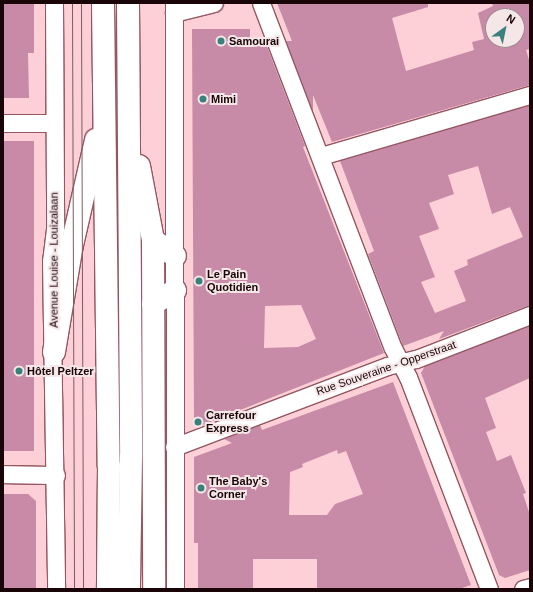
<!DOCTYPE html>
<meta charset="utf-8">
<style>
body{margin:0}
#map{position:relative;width:533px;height:592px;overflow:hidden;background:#fcd0d6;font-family:Helvetica,sans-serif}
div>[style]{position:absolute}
.green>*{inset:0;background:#eda5b0}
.building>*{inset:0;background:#c78aa7;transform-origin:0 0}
.roads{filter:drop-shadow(1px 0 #945661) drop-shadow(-1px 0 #945661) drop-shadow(0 1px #945661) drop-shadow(0 -1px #945661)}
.minor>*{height:17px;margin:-8.5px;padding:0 8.5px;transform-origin:8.5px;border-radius:8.5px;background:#fff}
.trunk>*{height:22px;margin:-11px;padding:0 11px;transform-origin:11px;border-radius:11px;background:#fff}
.tram>*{height:1px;margin:-0.5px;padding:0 0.5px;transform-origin:0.5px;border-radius:0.5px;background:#7b5c61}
.dots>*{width:11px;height:11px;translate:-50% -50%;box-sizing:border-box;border:2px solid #f5e6e8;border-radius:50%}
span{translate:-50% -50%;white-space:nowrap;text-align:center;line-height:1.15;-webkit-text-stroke:4px #f5e6e8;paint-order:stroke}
.poi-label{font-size:11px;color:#190408;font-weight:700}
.left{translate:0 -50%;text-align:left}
.street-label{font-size:11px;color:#190408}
.frame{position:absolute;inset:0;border:4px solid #190408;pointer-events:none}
.north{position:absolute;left:485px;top:8px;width:40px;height:40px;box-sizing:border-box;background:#f5e6e8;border:1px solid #9d8c8e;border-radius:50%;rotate:33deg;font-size:11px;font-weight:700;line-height:16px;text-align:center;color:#190408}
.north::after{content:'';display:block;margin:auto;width:14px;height:18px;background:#3a817c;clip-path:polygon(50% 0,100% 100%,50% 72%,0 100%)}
</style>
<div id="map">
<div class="green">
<div style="clip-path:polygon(166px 309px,169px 589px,163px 589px,163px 310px)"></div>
</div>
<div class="building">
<div style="clip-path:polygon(3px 3px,34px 3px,34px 53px,28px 53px,29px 98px,3px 98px)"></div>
<div style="clip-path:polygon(evenodd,277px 3px,428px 3px,428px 7px,392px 18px,406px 71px,474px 50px,472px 42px,484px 39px,478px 13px,493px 6px,492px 3px,530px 3px,530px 49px,526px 50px,530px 63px,530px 85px,332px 142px,313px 95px,313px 112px,286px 41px,292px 41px,277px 3px,493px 16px,517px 16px,517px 40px,493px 40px,493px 16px)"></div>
<div style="clip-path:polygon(evenodd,192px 29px,250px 29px,250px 41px,265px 41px,305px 146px,303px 147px,384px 353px,200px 426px,194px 423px,192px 29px,301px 305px,316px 339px,298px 347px,264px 348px,265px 306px,301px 305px)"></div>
<div style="clip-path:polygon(evenodd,530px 105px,530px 305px,439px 339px,444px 331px,403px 346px,368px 254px,374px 251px,340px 161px,530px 105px,478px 166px,492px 214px,510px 207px,523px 237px,467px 260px,468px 265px,454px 271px,466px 301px,435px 313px,421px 282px,435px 277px,419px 236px,439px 229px,429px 203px,454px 194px,448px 175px,478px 166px)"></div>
<div style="left:3px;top:141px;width:31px;height:310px"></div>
<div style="clip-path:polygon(530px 326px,530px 378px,485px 398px,496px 428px,486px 432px,497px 461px,511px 455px,526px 493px,523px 494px,530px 515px,530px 570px,505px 578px,499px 575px,421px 373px,425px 366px)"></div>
<div style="clip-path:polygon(evenodd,393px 382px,471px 585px,459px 589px,317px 589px,317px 559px,253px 559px,253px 589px,198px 589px,198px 543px,194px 543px,194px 457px,232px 443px,224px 439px,260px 425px,262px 430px,393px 382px,337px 450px,338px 454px,346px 451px,363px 494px,335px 504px,327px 515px,289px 515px,290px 472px,303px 467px,302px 464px,337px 450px)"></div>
<div style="clip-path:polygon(3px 494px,28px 494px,36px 501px,36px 589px,3px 589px)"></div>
</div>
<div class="roads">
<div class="minor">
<div style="left:54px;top:3px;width:226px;rotate:89.7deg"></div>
<div style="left:55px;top:229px;width:32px;rotate:97deg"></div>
<div style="left:51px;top:261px;width:328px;rotate:89.1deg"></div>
<div style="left:174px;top:3px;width:586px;rotate:89.9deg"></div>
<div style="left:261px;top:3px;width:369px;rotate:69.1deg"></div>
<div style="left:393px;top:348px;width:33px;rotate:63deg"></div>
<div style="left:408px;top:377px;width:227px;rotate:69.1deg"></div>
<div style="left:174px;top:13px;width:41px;rotate:-14deg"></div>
<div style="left:3px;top:123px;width:50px"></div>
<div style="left:321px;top:156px;width:218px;rotate:-16.3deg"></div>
<div style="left:174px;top:447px;width:228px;rotate:-20.8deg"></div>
<div style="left:387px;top:366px;width:30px;rotate:-14deg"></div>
<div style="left:416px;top:359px;width:122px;rotate:-21.1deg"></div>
<div style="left:3px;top:474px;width:53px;rotate:1.1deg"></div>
<div style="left:523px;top:589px;width:7px;rotate:-16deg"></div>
</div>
<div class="trunk">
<div style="left:103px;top:3px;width:463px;rotate:89.3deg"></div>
<div style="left:109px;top:466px;width:123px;rotate:90.5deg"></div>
<div style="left:128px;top:3px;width:454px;rotate:89.6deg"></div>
<div style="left:131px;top:457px;width:132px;rotate:90.9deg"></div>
<div style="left:139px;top:166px;width:75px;rotate:79.3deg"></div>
<div style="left:153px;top:240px;width:349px;rotate:89.8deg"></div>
<div style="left:153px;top:240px;width:27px;rotate:36deg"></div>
<div style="left:153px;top:304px;width:26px;rotate:-32deg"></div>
<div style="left:54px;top:352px;width:109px;rotate:-80.5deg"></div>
<div style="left:72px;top:245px;width:108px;rotate:-77.1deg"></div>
</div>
</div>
<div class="tram">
<div style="left:72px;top:3px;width:586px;rotate:89.8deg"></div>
<div style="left:81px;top:3px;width:586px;rotate:89.8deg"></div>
</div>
<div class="dots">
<div style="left:221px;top:41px;background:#3a817c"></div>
<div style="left:203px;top:99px;background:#3a817c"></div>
<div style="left:199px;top:281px;background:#3a817c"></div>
<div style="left:19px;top:371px;background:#3a817c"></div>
<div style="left:198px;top:422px;background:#3a817c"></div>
<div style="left:201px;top:488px;background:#3a817c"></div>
</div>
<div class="poi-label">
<span class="left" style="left:229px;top:41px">Samourai</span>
<span class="left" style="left:211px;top:99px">Mimi</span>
<span class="left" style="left:207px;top:281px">Le Pain<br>Quotidien</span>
<span class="left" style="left:27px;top:371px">Hôtel Peltzer</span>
<span class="left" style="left:206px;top:422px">Carrefour<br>Express</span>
<span class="left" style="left:209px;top:488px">The Baby's<br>Corner</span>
</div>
<div class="street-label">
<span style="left:54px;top:260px;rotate:-90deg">Avenue Louise - Louizalaan</span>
<span style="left:386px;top:368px;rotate:-19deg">Rue Souveraine - Opperstraat</span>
</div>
<div class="frame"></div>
<div class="north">N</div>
</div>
